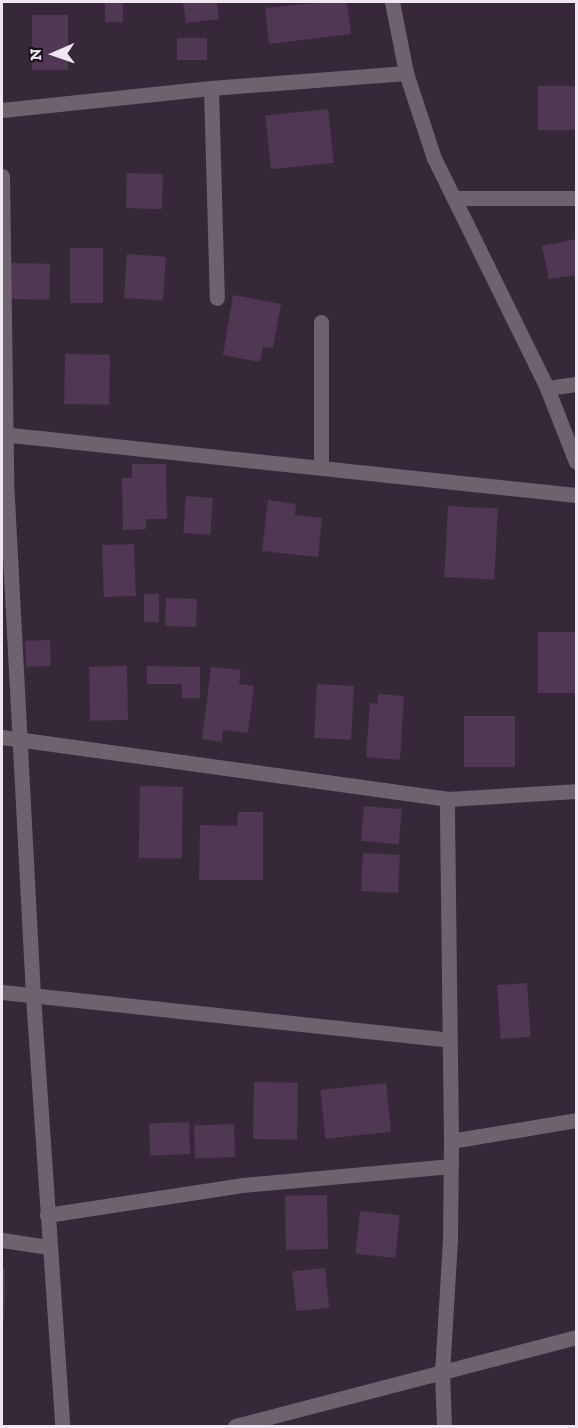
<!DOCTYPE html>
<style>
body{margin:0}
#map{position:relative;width:578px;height:1428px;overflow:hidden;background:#372839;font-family:"Zilla Slab",serif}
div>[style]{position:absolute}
.building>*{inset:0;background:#503753;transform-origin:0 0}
.street>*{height:15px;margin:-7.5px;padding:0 7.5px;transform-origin:7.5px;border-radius:7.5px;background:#6e626f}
span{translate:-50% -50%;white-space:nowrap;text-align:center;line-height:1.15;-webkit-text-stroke:4.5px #1a131b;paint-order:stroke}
.frame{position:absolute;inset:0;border:3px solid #f0e6f2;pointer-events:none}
.north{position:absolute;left:24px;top:24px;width:60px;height:60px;-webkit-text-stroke:4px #1a131b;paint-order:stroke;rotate:268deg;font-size:16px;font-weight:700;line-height:24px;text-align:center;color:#f0e6f2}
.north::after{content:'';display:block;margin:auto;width:21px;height:27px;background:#f0e6f2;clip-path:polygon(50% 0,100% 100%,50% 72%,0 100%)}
</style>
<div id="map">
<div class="building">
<div style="left:105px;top:2px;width:18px;height:20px"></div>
<div style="clip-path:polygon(183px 2px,223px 2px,217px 4px,219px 19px,186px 23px)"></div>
<div style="clip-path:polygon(324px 2px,347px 2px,351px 34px,269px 44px,265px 8px)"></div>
<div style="left:32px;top:15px;width:36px;height:55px"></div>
<div style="left:177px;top:38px;width:30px;height:22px"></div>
<div style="left:576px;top:86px;width:44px;height:38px;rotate:90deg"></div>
<div style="left:328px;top:109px;width:54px;height:63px;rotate:84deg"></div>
<div style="left:127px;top:173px;width:36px;height:35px;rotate:2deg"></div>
<div style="clip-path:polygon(576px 239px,576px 275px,549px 279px,542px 246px)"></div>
<div style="left:70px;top:248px;width:33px;height:55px"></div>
<div style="left:127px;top:254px;width:39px;height:44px;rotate:4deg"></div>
<div style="left:11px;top:263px;width:39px;height:36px;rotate:1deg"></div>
<div style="clip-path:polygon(233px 295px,281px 304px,273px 348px,263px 347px,260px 362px,223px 355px)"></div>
<div style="left:65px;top:354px;width:45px;height:50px;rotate:1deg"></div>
<div style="clip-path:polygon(132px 464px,166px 464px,167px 519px,146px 519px,146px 529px,123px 530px,122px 478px,132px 478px)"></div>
<div style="left:186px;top:496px;width:27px;height:37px;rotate:4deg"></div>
<div style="clip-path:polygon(268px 500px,296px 504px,295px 515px,322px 518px,318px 557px,262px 551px)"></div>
<div style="left:448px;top:506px;width:50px;height:71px;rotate:3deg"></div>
<div style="left:134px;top:544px;width:52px;height:32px;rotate:88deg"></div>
<div style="left:144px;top:594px;width:15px;height:28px"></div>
<div style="left:166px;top:598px;width:31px;height:28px;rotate:2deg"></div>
<div style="left:576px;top:632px;width:61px;height:38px;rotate:90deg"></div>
<div style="left:50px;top:640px;width:26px;height:25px;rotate:88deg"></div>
<div style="left:127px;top:666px;width:54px;height:38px;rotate:89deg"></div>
<div style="clip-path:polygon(147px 666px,200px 667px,200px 698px,182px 698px,182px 684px,147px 684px)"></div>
<div style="clip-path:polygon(211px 667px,241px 670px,239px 684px,254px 686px,248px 733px,223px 730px,222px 742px,202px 739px)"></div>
<div style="left:317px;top:684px;width:37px;height:54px;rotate:3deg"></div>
<div style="clip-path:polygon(378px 694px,404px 696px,400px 760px,366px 757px,370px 703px,377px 704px)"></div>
<div style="left:464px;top:716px;width:51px;height:51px"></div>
<div style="left:140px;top:786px;width:43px;height:72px;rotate:1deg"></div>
<div style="left:364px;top:806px;width:38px;height:35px;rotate:5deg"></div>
<div style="clip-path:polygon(238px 812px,263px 812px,263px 880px,199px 880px,200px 825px,237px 826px)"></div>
<div style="left:363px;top:853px;width:37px;height:38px;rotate:3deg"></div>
<div style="left:527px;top:983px;width:54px;height:30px;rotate:86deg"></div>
<div style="left:254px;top:1082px;width:44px;height:57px;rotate:1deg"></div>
<div style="left:386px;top:1083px;width:49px;height:66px;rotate:84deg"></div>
<div style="left:189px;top:1122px;width:32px;height:40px;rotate:88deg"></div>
<div style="left:234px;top:1124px;width:33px;height:40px;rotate:88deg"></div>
<div style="left:327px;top:1195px;width:54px;height:42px;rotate:89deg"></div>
<div style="left:360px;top:1211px;width:40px;height:43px;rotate:6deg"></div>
<div style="left:325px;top:1268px;width:40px;height:33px;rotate:84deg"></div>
<div style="clip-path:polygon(2px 1269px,5px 1269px,4px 1321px,2px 1321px)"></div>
</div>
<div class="street">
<div style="left:392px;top:2px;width:72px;rotate:78.8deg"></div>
<div style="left:406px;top:73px;width:89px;rotate:71.8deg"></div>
<div style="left:434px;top:158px;width:256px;rotate:63.8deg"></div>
<div style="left:547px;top:388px;width:79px;rotate:68.6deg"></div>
<div style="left:211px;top:88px;width:210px;rotate:88.4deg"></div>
<div style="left:2px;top:110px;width:210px;rotate:-6deg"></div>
<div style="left:211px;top:88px;width:196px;rotate:-4.4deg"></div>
<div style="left:2px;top:176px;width:304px;rotate:89.2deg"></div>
<div style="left:6px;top:480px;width:517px;rotate:87deg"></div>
<div style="left:33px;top:996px;width:431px;rotate:86.1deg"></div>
<div style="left:454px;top:198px;width:122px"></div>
<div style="left:321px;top:322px;width:145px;rotate:90deg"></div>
<div style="left:547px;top:388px;width:29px;rotate:-8deg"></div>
<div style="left:2px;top:434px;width:577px;rotate:6.07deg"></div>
<div style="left:2px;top:737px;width:449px;rotate:7.9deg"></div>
<div style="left:447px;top:799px;width:129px;rotate:-3.5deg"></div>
<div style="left:2px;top:992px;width:450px;rotate:6.1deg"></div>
<div style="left:451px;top:1141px;width:127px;rotate:-9.5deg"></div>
<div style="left:47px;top:1215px;width:197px;rotate:-8.7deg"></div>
<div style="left:242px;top:1185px;width:210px;rotate:-5.2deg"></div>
<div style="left:2px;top:1240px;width:48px;rotate:8.5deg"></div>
<div style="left:235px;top:1426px;width:352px;rotate:-14.6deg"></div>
<div style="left:444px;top:1426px;width:52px;rotate:-92.2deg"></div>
<div style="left:442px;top:1374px;width:136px;rotate:-86.6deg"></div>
<div style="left:450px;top:1238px;width:97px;rotate:-89.4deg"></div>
<div style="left:451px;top:1141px;width:342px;rotate:-90.7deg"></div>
</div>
<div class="frame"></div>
<div class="north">N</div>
</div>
